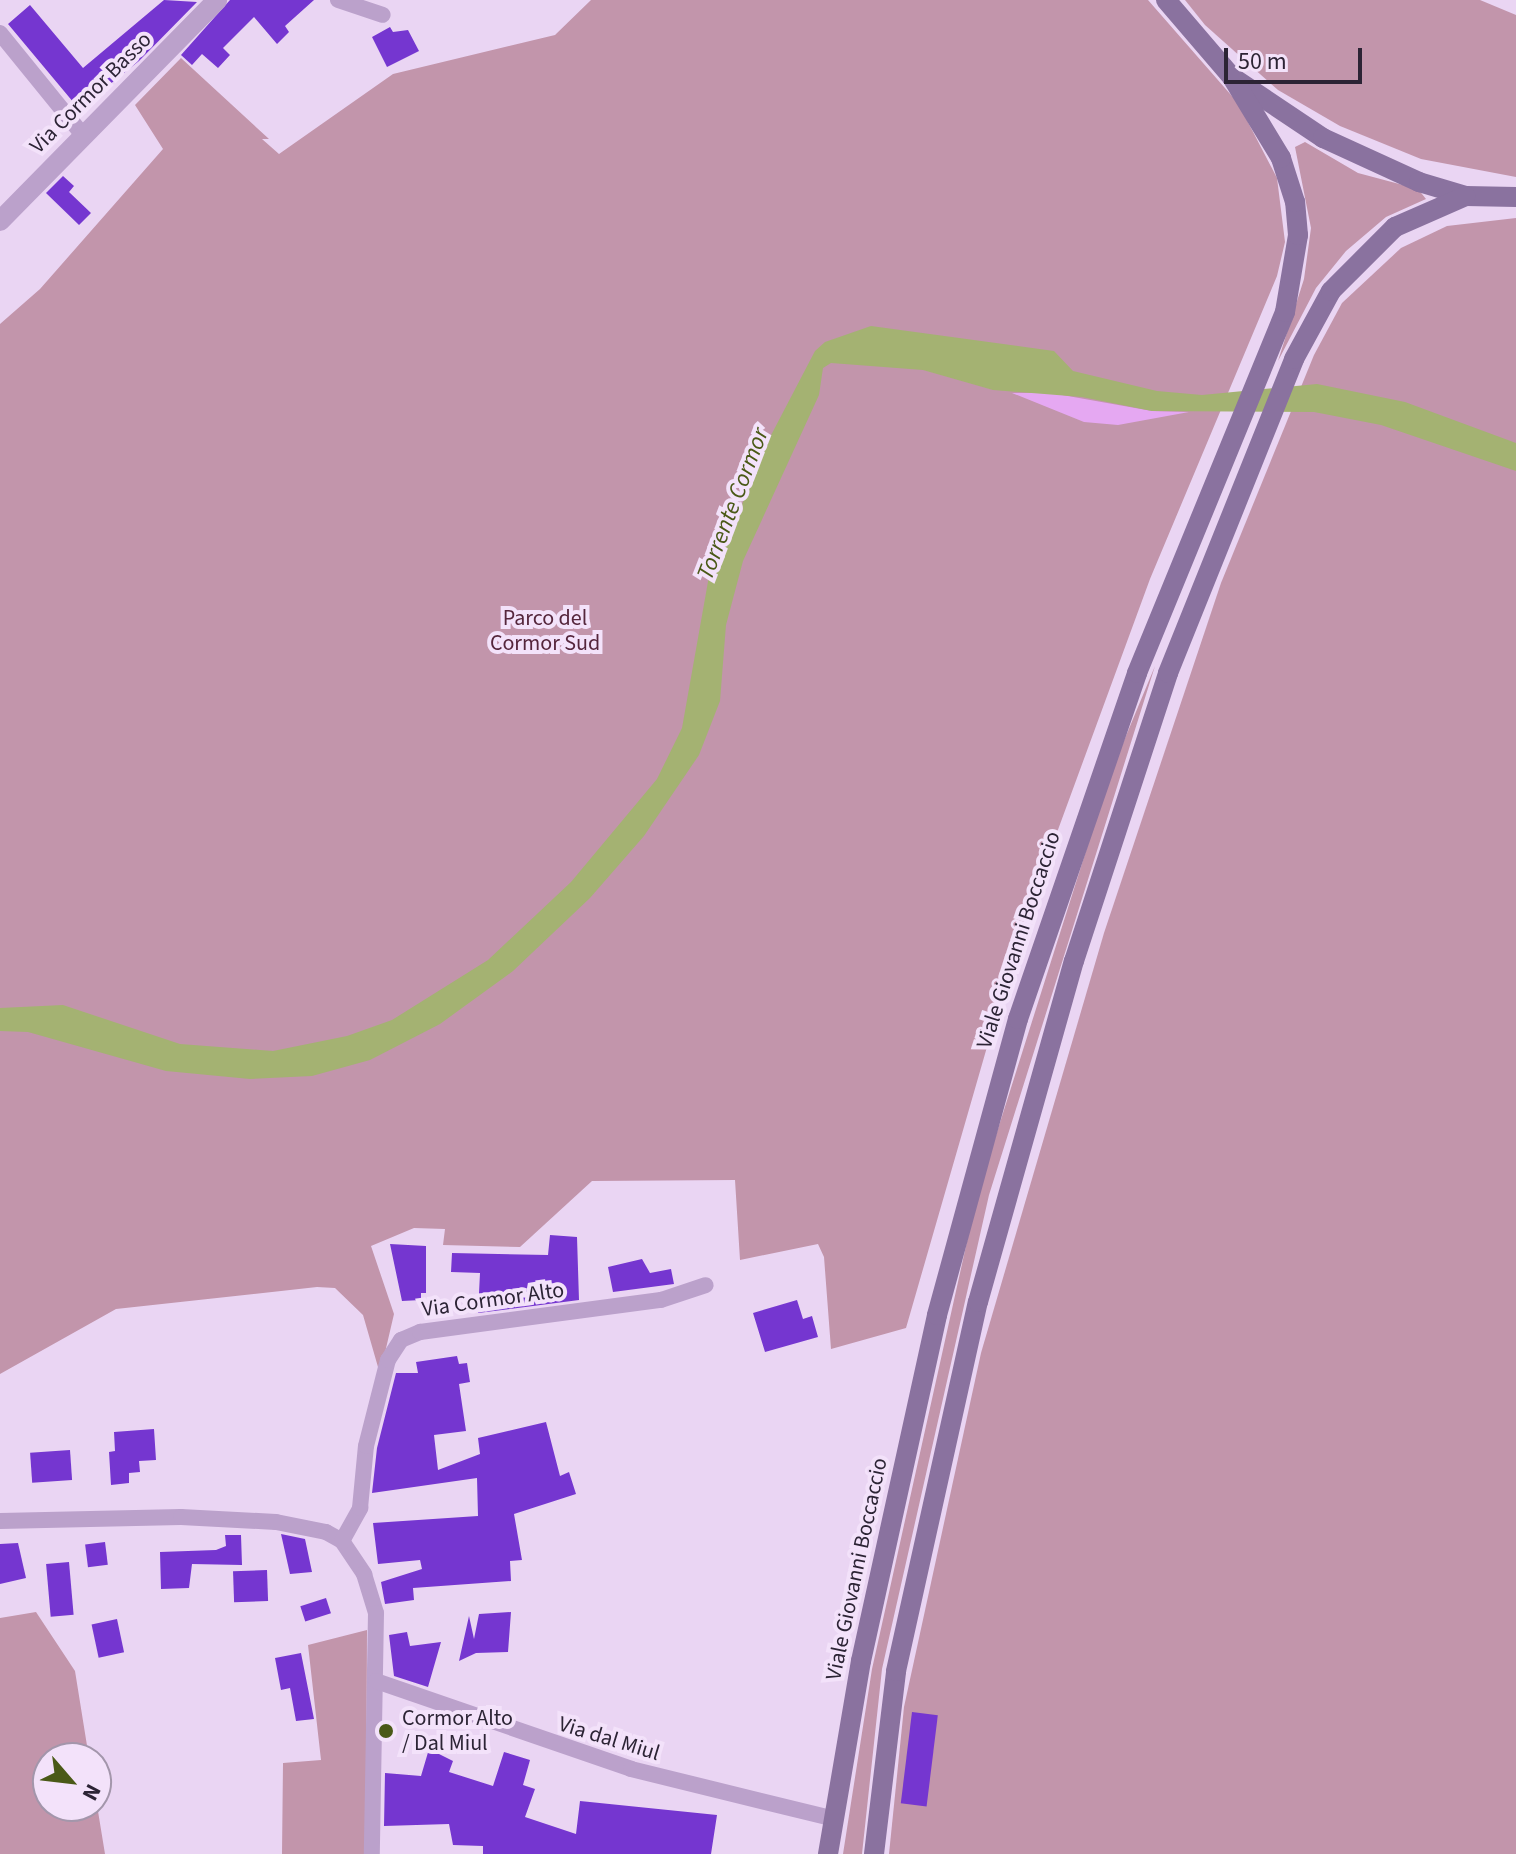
<!DOCTYPE html>
<style>
body{margin:0}
#map{position:relative;width:1516px;height:1854px;overflow:hidden;background:#ead5f3;font-family:"Source Sans 3",sans-serif}
div>[style]{position:absolute}
.green>*{inset:0;background:#c295ab}
.sand>*{inset:0;background:#e5a8f2}
.water>*{inset:0;background:#a4b272}
.building>*{inset:0;background:#7536d0;transform-origin:0 0}
.minor>*{height:16px;margin:-8px;padding:0 8px;transform-origin:8px;border-radius:8px;background:#bba1cb}
.tertiary>*{height:20px;margin:-10px;padding:0 10px;transform-origin:10px;border-radius:10px;background:#bba1cb}
.secondary>*{height:20px;margin:-10px;padding:0 10px;transform-origin:10px;border-radius:10px;background:#8a729f}
.dots>*{width:22px;height:22px;translate:-50% -50%;box-sizing:border-box;border:4px solid #f3e2fa;border-radius:50%}
span{translate:-50% -50%;white-space:nowrap;text-align:center;line-height:1.15;-webkit-text-stroke:8px #f3e2fa;paint-order:stroke}
.street-label{font-size:22px;color:#2c2435}
.park-label{font-size:22px;color:#55263c}
.poi-label{font-size:22px;color:#2c2435}
.left{translate:0 -50%;text-align:left}
.water-label{font-size:24px;color:#4a5917;font-style:italic}
.north{position:absolute;left:32px;top:1742px;width:80px;height:80px;box-sizing:border-box;background:#f3e2fa;border:2px solid #a396ab;border-radius:50%;rotate:118deg;font-size:22px;font-weight:700;line-height:32px;text-align:center;color:#2c2435}
.north::after{content:'';display:block;margin:auto;width:28px;height:36px;background:#4a5917;clip-path:polygon(50% 0,100% 100%,50% 72%,0 100%)}
.scale{position:absolute;left:1224px;top:48px;width:138px;height:36px;box-sizing:border-box;border:4px solid #2c2435;border-top:0;padding-left:10px;font-size:24px;line-height:28px;white-space:nowrap;color:#2c2435;-webkit-text-stroke:6px #f3e2fa;paint-order:stroke}
</style>
<div id="map">
<div class="green">
<div style="clip-path:polygon(591px 0,1148px 0,1238px 103px,1277px 178px,1285px 242px,1277px 276px,1150px 579px,1019px 936px,906px 1328px,831px 1349px,824px 1257px,818px 1244px,740px 1260px,735px 1180px,592px 1181px,520px 1247px,443px 1245px,445px 1229px,414px 1228px,371px 1246px,394px 1314px,380px 1374px,363px 1315px,335px 1288px,317px 1287px,116px 1309px,0 1374px,0 324px,40px 289px,163px 149px,135px 105px,181px 58px,269px 139px,262px 139px,279px 154px,393px 74px,555px 35px)"></div>
<div style="clip-path:polygon(1185px 0,1480px 0,1516px 15px,1516px 177px,1421px 159px,1340px 126px,1278px 90px,1205px 25px)"></div>
<div style="clip-path:polygon(1305px 142px,1358px 173px,1418px 189px,1426px 199px,1386px 217px,1346px 251px,1316px 288px,1278px 361px,1304px 279px,1311px 228px,1295px 147px)"></div>
<div style="clip-path:polygon(1516px 218px,1516px 1854px,889px 1854px,904px 1707px,981px 1353px,1104px 933px,1221px 583px,1314px 355px,1342px 303px,1401px 248px,1447px 226px)"></div>
<div style="clip-path:polygon(1155px 666px,989px 1195px,882px 1669px,862px 1854px,843px 1854px,872px 1669px,978px 1192px,1111px 772px)"></div>
<div style="clip-path:polygon(36px 1612px,75px 1671px,89px 1758px,48px 1758px,48px 1806px,96px 1806px,96px 1799px,105px 1854px,0 1854px,0 1618px)"></div>
<div style="clip-path:polygon(367px 1630px,366px 1854px,282px 1854px,283px 1763px,321px 1760px,308px 1645px)"></div>
</div>
<div class="sand">
<div style="clip-path:polygon(1012px 393px,1051px 393px,1152px 411px,1189px 412px,1118px 425px,1084px 422px)"></div>
</div>
<div class="water">
<div style="clip-path:polygon(871px 326px,1054px 351px,1073px 371px,1157px 391px,1202px 395px,1317px 384px,1405px 402px,1516px 443px,1516px 471px,1381px 425px,1314px 412px,1152px 411px,1082px 397px,993px 390px,923px 370px,831px 363px,823px 368px,819px 395px,743px 561px,726px 625px,720px 701px,699px 755px,644px 836px,590px 898px,513px 971px,440px 1024px,370px 1060px,312px 1076px,250px 1079px,166px 1071px,28px 1032px,0 1031px,0 1008px,63px 1005px,180px 1044px,273px 1051px,347px 1036px,392px 1020px,488px 960px,571px 882px,657px 779px,682px 728px,709px 576px,735px 526px,755px 466px,815px 351px,825px 342px)"></div>
</div>
<div class="building">
<div style="clip-path:polygon(164px 0,197px 2px,139px 61px,79px 109px,8px 24px,30px 5px,83px 68px)"></div>
<div style="clip-path:polygon(230px 0,314px 0,285px 26px,289px 32px,277px 44px,254px 17px,223px 48px,230px 55px,218px 68px,202px 54px,192px 65px,181px 55px)"></div>
<div style="clip-path:polygon(390px 27px,393px 32px,408px 30px,419px 51px,387px 67px,372px 37px)"></div>
<div style="clip-path:polygon(63px 176px,74px 186px,69px 192px,91px 213px,79px 225px,46px 193px)"></div>
<div style="clip-path:polygon(550px 1235px,577px 1237px,579px 1300px,478px 1313px,480px 1273px,451px 1272px,452px 1253px,548px 1255px)"></div>
<div style="clip-path:polygon(390px 1244px,426px 1246px,426px 1293px,421px 1293px,421px 1300px,402px 1301px)"></div>
<div style="clip-path:polygon(642px 1259px,650px 1273px,671px 1269px,674px 1284px,613px 1292px,608px 1267px)"></div>
<div style="clip-path:polygon(797px 1300px,803px 1319px,812px 1316px,818px 1337px,765px 1352px,753px 1313px)"></div>
<div style="clip-path:polygon(457px 1356px,459px 1364px,467px 1363px,470px 1382px,459px 1384px,466px 1431px,434px 1435px,438px 1470px,480px 1454px,478px 1438px,546px 1422px,560px 1476px,569px 1472px,576px 1494px,514px 1514px,522px 1560px,510px 1561px,511px 1581px,413px 1588px,414px 1600px,385px 1604px,381px 1582px,422px 1569px,420px 1560px,378px 1564px,373px 1523px,478px 1516px,477px 1478px,372px 1493px,377px 1448px,396px 1373px,418px 1373px,416px 1362px)"></div>
<div style="clip-path:polygon(154px 1429px,156px 1460px,139px 1461px,140px 1472px,129px 1473px,129px 1483px,111px 1485px,109px 1452px,115px 1451px,114px 1432px)"></div>
<div style="left:70px;top:1450px;width:30px;height:40px;rotate:86deg"></div>
<div style="clip-path:polygon(281px 1534px,305px 1539px,312px 1572px,290px 1574px)"></div>
<div style="clip-path:polygon(225px 1535px,241px 1535px,242px 1565px,192px 1564px,189px 1588px,161px 1589px,160px 1552px,216px 1550px,226px 1546px)"></div>
<div style="left:105px;top:1542px;width:23px;height:20px;rotate:83deg"></div>
<div style="clip-path:polygon(18px 1543px,26px 1578px,0 1584px,0 1544px)"></div>
<div style="left:69px;top:1562px;width:53px;height:23px;rotate:85deg"></div>
<div style="left:267px;top:1570px;width:31px;height:34px;rotate:88deg"></div>
<div style="left:326px;top:1598px;width:16px;height:27px;rotate:72deg"></div>
<div style="clip-path:polygon(511px 1612px,508px 1652px,476px 1653px,459px 1661px,469px 1616px,474px 1639px,479px 1614px)"></div>
<div style="left:117px;top:1619px;width:34px;height:26px;rotate:78deg"></div>
<div style="clip-path:polygon(407px 1632px,410px 1646px,441px 1642px,428px 1687px,394px 1676px,389px 1635px)"></div>
<div style="clip-path:polygon(301px 1653px,314px 1719px,296px 1721px,290px 1688px,281px 1690px,275px 1658px)"></div>
<div style="left:912px;top:1712px;width:26px;height:92px;rotate:7deg"></div>
<div style="clip-path:polygon(429px 1749px,453px 1761px,449px 1772px,493px 1786px,504px 1752px,530px 1760px,523px 1785px,535px 1789px,525px 1817px,576px 1834px,580px 1801px,717px 1815px,711px 1854px,483px 1854px,483px 1846px,453px 1845px,449px 1824px,384px 1826px,385px 1773px,421px 1776px)"></div>
</div>
<div class="minor">
<div style="left:338px;top:0;width:47px;rotate:18.4deg"></div>
<div style="left:0;top:33px;width:132px;rotate:50.9deg"></div>
<div style="left:0;top:1521px;width:181px;rotate:-1.3deg"></div>
<div style="left:181px;top:1517px;width:95px;rotate:3deg"></div>
<div style="left:276px;top:1522px;width:51px;rotate:11.3deg"></div>
<div style="left:326px;top:1532px;width:18px;rotate:29deg"></div>
<div style="left:342px;top:1541px;width:40px;rotate:56deg"></div>
<div style="left:364px;top:1574px;width:41px;rotate:72.9deg"></div>
<div style="left:376px;top:1613px;width:241px;rotate:91deg"></div>
<div style="left:342px;top:1541px;width:38px;rotate:-61deg"></div>
<div style="left:360px;top:1508px;width:62px;rotate:-84.5deg"></div>
<div style="left:366px;top:1446px;width:89px;rotate:-75.7deg"></div>
<div style="left:388px;top:1360px;width:24px;rotate:-57deg"></div>
<div style="left:401px;top:1340px;width:21px;rotate:-23deg"></div>
<div style="left:420px;top:1332px;width:243px;rotate:-7.6deg"></div>
<div style="left:661px;top:1300px;width:47px;rotate:-18.4deg"></div>
<div style="left:376px;top:1681px;width:270px;rotate:19deg"></div>
<div style="left:631px;top:1769px;width:209px;rotate:13.8deg"></div>
</div>
<div class="tertiary">
<div style="left:0;top:221px;width:310px;rotate:-45.5deg"></div>
</div>
<div class="secondary">
<div style="left:1166px;top:0;width:101px;rotate:49.4deg"></div>
<div style="left:1232px;top:77px;width:110px;rotate:33.8deg"></div>
<div style="left:1323px;top:138px;width:106px;rotate:24.6deg"></div>
<div style="left:1419px;top:182px;width:49px;rotate:16.6deg"></div>
<div style="left:1466px;top:196px;width:50px;rotate:1.1deg"></div>
<div style="left:828px;top:1854px;width:196px;rotate:-80.3deg"></div>
<div style="left:861px;top:1661px;width:354px;rotate:-77.6deg"></div>
<div style="left:937px;top:1315px;width:307px;rotate:-74.7deg"></div>
<div style="left:1018px;top:1019px;width:366px;rotate:-71deg"></div>
<div style="left:1137px;top:673px;width:390px;rotate:-67.7deg"></div>
<div style="left:1285px;top:312px;width:78px;rotate:-80.4deg"></div>
<div style="left:1298px;top:235px;width:33px;rotate:-95deg"></div>
<div style="left:1295px;top:202px;width:46px;rotate:-107.7deg"></div>
<div style="left:1281px;top:158px;width:95px;rotate:-121.2deg"></div>
<div style="left:874px;top:1854px;width:184px;rotate:-83.1deg"></div>
<div style="left:896px;top:1671px;width:378px;rotate:-77.5deg"></div>
<div style="left:978px;top:1302px;width:354px;rotate:-74.3deg"></div>
<div style="left:1074px;top:961px;width:303px;rotate:-71.9deg"></div>
<div style="left:1168px;top:673px;width:338px;rotate:-68.1deg"></div>
<div style="left:1294px;top:359px;width:77px;rotate:-61.4deg"></div>
<div style="left:1331px;top:291px;width:91px;rotate:-45deg"></div>
<div style="left:1395px;top:227px;width:77px;rotate:-23.6deg"></div>
</div>
<div class="dots">
<div style="left:386px;top:1731px;background:#4a5917"></div>
</div>
<div class="street-label">
<span style="left:91px;top:93px;rotate:-45deg">Via Cormor Basso</span>
<span style="left:1019px;top:940px;rotate:-72deg">Viale Giovanni Boccaccio</span>
<span style="left:493px;top:1300px;rotate:-8deg">Via Cormor Alto</span>
<span style="left:857px;top:1569px;rotate:-78deg">Viale Giovanni Boccaccio</span>
<span style="left:609px;top:1739px;rotate:17deg">Via dal Miul</span>
</div>
<div class="park-label">
<span style="left:545px;top:631px">Parco del<br>Cormor Sud</span>
</div>
<div class="poi-label">
<span class="left" style="left:402px;top:1731px">Cormor Alto<br>/ Dal Miul</span>
</div>
<div class="water-label">
<span style="left:733px;top:504px;rotate:-69deg">Torrente Cormor</span>
</div>
<div class="north">N</div>
<div class="scale">50 m</div>
</div>
